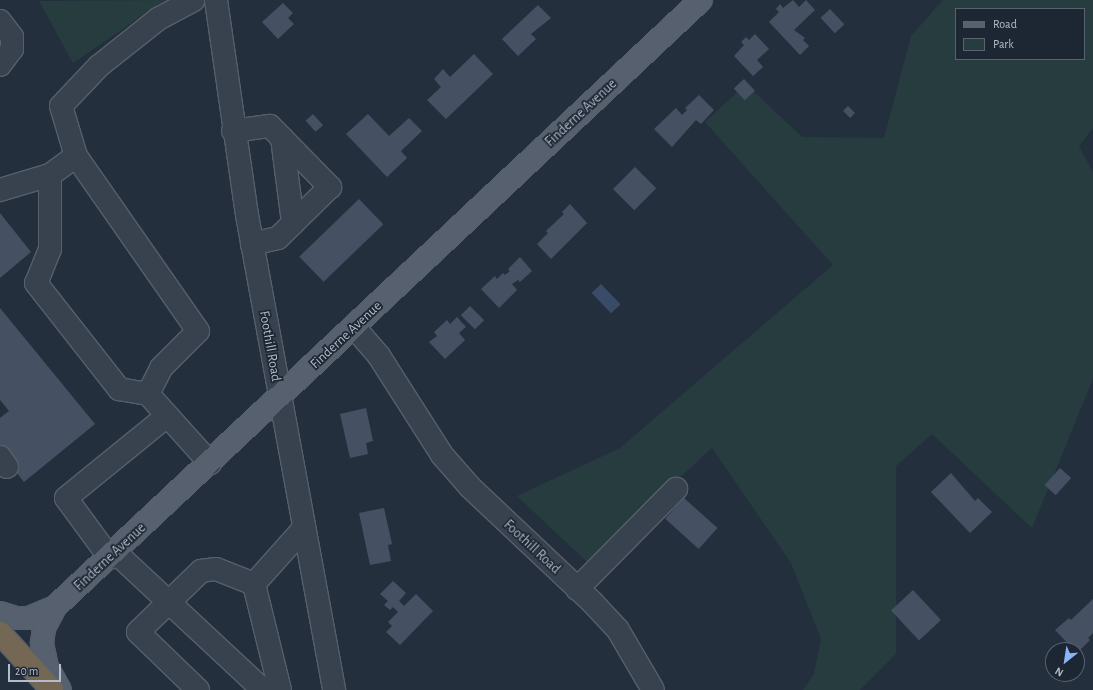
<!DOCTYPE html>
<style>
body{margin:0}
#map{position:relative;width:1093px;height:690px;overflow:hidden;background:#242f3e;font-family:"Alegreya Sans",sans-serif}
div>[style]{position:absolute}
.green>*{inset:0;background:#263c3f}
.water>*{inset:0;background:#394c67;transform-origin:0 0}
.building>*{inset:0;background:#455162;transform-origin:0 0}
.roads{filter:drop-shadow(1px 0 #565f6c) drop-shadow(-1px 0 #565f6c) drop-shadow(0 1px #565f6c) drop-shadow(0 -1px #565f6c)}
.minor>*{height:22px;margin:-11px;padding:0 11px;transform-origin:11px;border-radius:11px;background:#38414e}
.major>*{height:22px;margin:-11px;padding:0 11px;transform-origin:11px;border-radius:11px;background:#56606e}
.highway>*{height:22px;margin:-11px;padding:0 11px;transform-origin:11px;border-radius:11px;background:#746855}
span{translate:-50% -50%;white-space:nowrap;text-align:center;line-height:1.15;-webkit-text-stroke:3.5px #1d2633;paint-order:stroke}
.street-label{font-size:14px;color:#b4bcc9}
.legend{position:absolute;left:955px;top:8px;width:130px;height:52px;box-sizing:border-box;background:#1d2633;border:1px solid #59626f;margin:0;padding:5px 7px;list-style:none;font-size:12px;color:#b4bcc9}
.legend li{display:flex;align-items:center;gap:8px;height:20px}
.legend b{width:20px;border:1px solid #59626f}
.north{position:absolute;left:1045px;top:642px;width:40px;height:40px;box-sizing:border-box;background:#1d2633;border:1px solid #59626f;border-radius:50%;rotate:210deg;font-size:11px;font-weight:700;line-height:16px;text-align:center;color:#b4bcc9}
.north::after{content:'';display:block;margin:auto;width:14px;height:18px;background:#8ab4f8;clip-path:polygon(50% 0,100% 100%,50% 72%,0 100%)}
.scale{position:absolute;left:8px;top:664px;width:53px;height:18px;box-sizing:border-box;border:2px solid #b4bcc9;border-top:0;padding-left:5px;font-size:12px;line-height:14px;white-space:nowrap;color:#b4bcc9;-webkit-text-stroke:3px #1d2633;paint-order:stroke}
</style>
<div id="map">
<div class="green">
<div style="clip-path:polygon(170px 0,162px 2px,73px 63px,39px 1px)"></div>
<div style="clip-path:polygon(evenodd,943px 0,1093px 0,1093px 128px,1079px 146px,1093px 172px,1093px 379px,1032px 528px,932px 434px,896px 466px,896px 654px,860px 690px,803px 690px,814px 674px,821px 639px,791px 563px,712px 448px,587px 562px,517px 496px,620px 448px,833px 265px,705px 122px,746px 84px,802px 137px,884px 138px,911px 36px,943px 0,956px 9px,1084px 9px,1084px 59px,956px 59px,956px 9px)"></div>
</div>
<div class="water">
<div style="left:601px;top:284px;width:28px;height:13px;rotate:46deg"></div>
</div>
<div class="building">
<div style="clip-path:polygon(793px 0,799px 7px,806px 0,815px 10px,794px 30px,805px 38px,803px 40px,809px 46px,800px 55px,769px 22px,779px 12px,776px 9px,780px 4px,783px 8px)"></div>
<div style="clip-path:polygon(283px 3px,293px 13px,288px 18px,294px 24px,278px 39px,262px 22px)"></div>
<div style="clip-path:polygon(538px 5px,551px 18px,531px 34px,536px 39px,518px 56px,502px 39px)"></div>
<div style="left:830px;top:9px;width:21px;height:13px;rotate:47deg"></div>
<div style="clip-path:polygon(755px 34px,769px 49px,757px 60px,763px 67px,753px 76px,734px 56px,744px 45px,741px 42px,746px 37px,749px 40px)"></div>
<div style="clip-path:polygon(474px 54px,493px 74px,446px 119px,427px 100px,441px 87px,434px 79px,443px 69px,450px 77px)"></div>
<div style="left:744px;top:79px;width:16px;height:14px;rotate:47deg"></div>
<div style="clip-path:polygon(699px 95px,714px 110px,701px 124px,696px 120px,672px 147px,654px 129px,676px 108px,682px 115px,687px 110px,685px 108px)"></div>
<div style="left:848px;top:106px;width:10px;height:7px;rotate:45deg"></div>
<div style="left:313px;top:114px;width:15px;height:10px;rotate:48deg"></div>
<div style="clip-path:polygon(368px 114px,389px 136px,409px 118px,422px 131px,401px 151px,407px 158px,387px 177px,346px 134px)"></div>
<div style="left:635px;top:167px;width:30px;height:31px;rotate:45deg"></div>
<div style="left:359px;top:199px;width:35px;height:83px;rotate:46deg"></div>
<div style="clip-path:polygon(570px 204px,587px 223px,551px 259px,537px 244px,548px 233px,546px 231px,564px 214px,562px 212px)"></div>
<div style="clip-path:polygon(0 213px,31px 252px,0 278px)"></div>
<div style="clip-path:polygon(520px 257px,532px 271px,520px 282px,518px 280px,512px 284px,517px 290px,499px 308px,481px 289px,495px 276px,497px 279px,503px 273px,505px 275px,510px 271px,508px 269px)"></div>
<div style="left:470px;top:306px;width:20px;height:13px;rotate:45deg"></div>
<div style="clip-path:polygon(0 308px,95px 424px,24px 482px,0 452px,0 418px,9px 411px,0 400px)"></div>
<div style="clip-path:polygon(457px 317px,466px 327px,459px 333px,465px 340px,445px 359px,429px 342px,437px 336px,434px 332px,447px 320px,450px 324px)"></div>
<div style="clip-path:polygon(366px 408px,373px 441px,366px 443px,368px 454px,350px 458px,340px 414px)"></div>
<div style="left:1060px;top:468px;width:15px;height:23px;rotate:42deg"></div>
<div style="clip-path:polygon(951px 473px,975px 501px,978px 498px,992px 512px,970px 533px,931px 492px)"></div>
<div style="left:684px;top:498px;width:45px;height:28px;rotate:42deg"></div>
<div style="clip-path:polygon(384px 508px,392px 544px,388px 545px,391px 561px,370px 565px,359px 513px)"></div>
<div style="clip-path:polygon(393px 581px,406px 593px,399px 601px,404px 606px,416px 594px,433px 611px,400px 645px,386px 632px,392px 626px,388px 622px,398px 612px,393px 607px,390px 610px,384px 605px,388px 601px,380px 594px)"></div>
<div style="left:913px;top:590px;width:41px;height:30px;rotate:47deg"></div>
<div style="clip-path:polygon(1093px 599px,1093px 633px,1088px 638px,1090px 640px,1077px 653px,1055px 630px,1069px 618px,1071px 620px)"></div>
</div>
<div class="roads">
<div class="minor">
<div style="left:216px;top:0;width:217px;rotate:81.8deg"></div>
<div style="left:247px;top:215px;width:483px;rotate:79.6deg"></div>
<div style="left:0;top:21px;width:20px;rotate:53deg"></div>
<div style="left:12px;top:37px;width:12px;rotate:90deg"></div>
<div style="left:12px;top:49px;width:20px;rotate:127deg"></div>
<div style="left:233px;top:131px;width:37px;rotate:-8deg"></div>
<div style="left:270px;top:126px;width:86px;rotate:45.5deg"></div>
<div style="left:330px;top:187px;width:73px;rotate:135.6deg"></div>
<div style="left:278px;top:238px;width:27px;rotate:167deg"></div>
<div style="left:282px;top:138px;width:86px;rotate:82.6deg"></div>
<div style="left:76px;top:156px;width:52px;rotate:-106.7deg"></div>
<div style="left:61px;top:106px;width:55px;rotate:-46.5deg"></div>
<div style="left:99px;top:66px;width:75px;rotate:-38.5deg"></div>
<div style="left:158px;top:19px;width:40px;rotate:-28deg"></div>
<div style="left:0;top:190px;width:52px;rotate:-16.7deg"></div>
<div style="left:354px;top:327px;width:38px;rotate:49deg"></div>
<div style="left:379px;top:356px;width:117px;rotate:57.5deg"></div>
<div style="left:442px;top:455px;width:43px;rotate:48.8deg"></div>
<div style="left:470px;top:487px;width:168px;rotate:43.3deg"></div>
<div style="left:592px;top:602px;width:38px;rotate:47deg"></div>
<div style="left:618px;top:630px;width:69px;rotate:59.7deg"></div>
<div style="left:148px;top:394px;width:29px;rotate:-63deg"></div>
<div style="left:161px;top:368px;width:52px;rotate:-45deg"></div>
<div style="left:198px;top:331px;width:213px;rotate:-124.9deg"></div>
<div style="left:76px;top:156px;width:32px;rotate:144deg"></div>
<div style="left:50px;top:175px;width:74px;rotate:90deg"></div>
<div style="left:50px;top:249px;width:37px;rotate:112deg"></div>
<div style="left:36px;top:283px;width:135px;rotate:51.9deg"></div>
<div style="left:119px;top:389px;width:29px;rotate:10deg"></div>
<div style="left:148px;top:394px;width:93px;rotate:48.1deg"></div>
<div style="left:0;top:457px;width:12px;rotate:55deg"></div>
<div style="left:115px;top:552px;width:202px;rotate:43deg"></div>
<div style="left:110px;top:558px;width:74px;rotate:-126.3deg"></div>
<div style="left:66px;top:498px;width:130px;rotate:-39.1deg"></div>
<div style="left:577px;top:589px;width:141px;rotate:-45.3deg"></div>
<div style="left:198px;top:690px;width:83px;rotate:-136deg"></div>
<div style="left:138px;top:632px;width:88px;rotate:-44.1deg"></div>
<div style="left:201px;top:571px;width:15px;rotate:-8deg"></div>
<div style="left:216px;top:569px;width:41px;rotate:21.5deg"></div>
<div style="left:280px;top:690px;width:109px;rotate:-103.8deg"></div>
<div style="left:254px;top:584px;width:75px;rotate:-48.2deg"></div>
</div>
<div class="major">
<div style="left:0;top:613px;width:17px;rotate:17deg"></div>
<div style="left:16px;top:618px;width:13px"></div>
<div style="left:29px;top:618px;width:28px;rotate:-23deg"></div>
<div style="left:60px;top:690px;width:26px;rotate:-119deg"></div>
<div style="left:47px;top:667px;width:25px;rotate:-102deg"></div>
<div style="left:42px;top:643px;width:15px;rotate:-82deg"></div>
<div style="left:44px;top:628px;width:24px;rotate:-62deg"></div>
<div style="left:55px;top:607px;width:886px;rotate:-43.22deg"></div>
</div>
<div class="highway">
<div style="left:0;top:633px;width:77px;rotate:47.6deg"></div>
</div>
</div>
<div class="street-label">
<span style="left:581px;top:113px;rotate:-43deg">Finderne Avenue</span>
<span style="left:346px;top:335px;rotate:-43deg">Finderne Avenue</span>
<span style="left:270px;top:346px;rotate:80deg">Foothill Road</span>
<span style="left:532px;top:547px;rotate:43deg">Foothill Road</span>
<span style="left:110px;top:557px;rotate:-43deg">Finderne Avenue</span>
</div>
<ul class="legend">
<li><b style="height:5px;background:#56606e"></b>Road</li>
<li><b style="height:11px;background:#263c3f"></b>Park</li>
</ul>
<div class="north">N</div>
<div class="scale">20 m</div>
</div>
